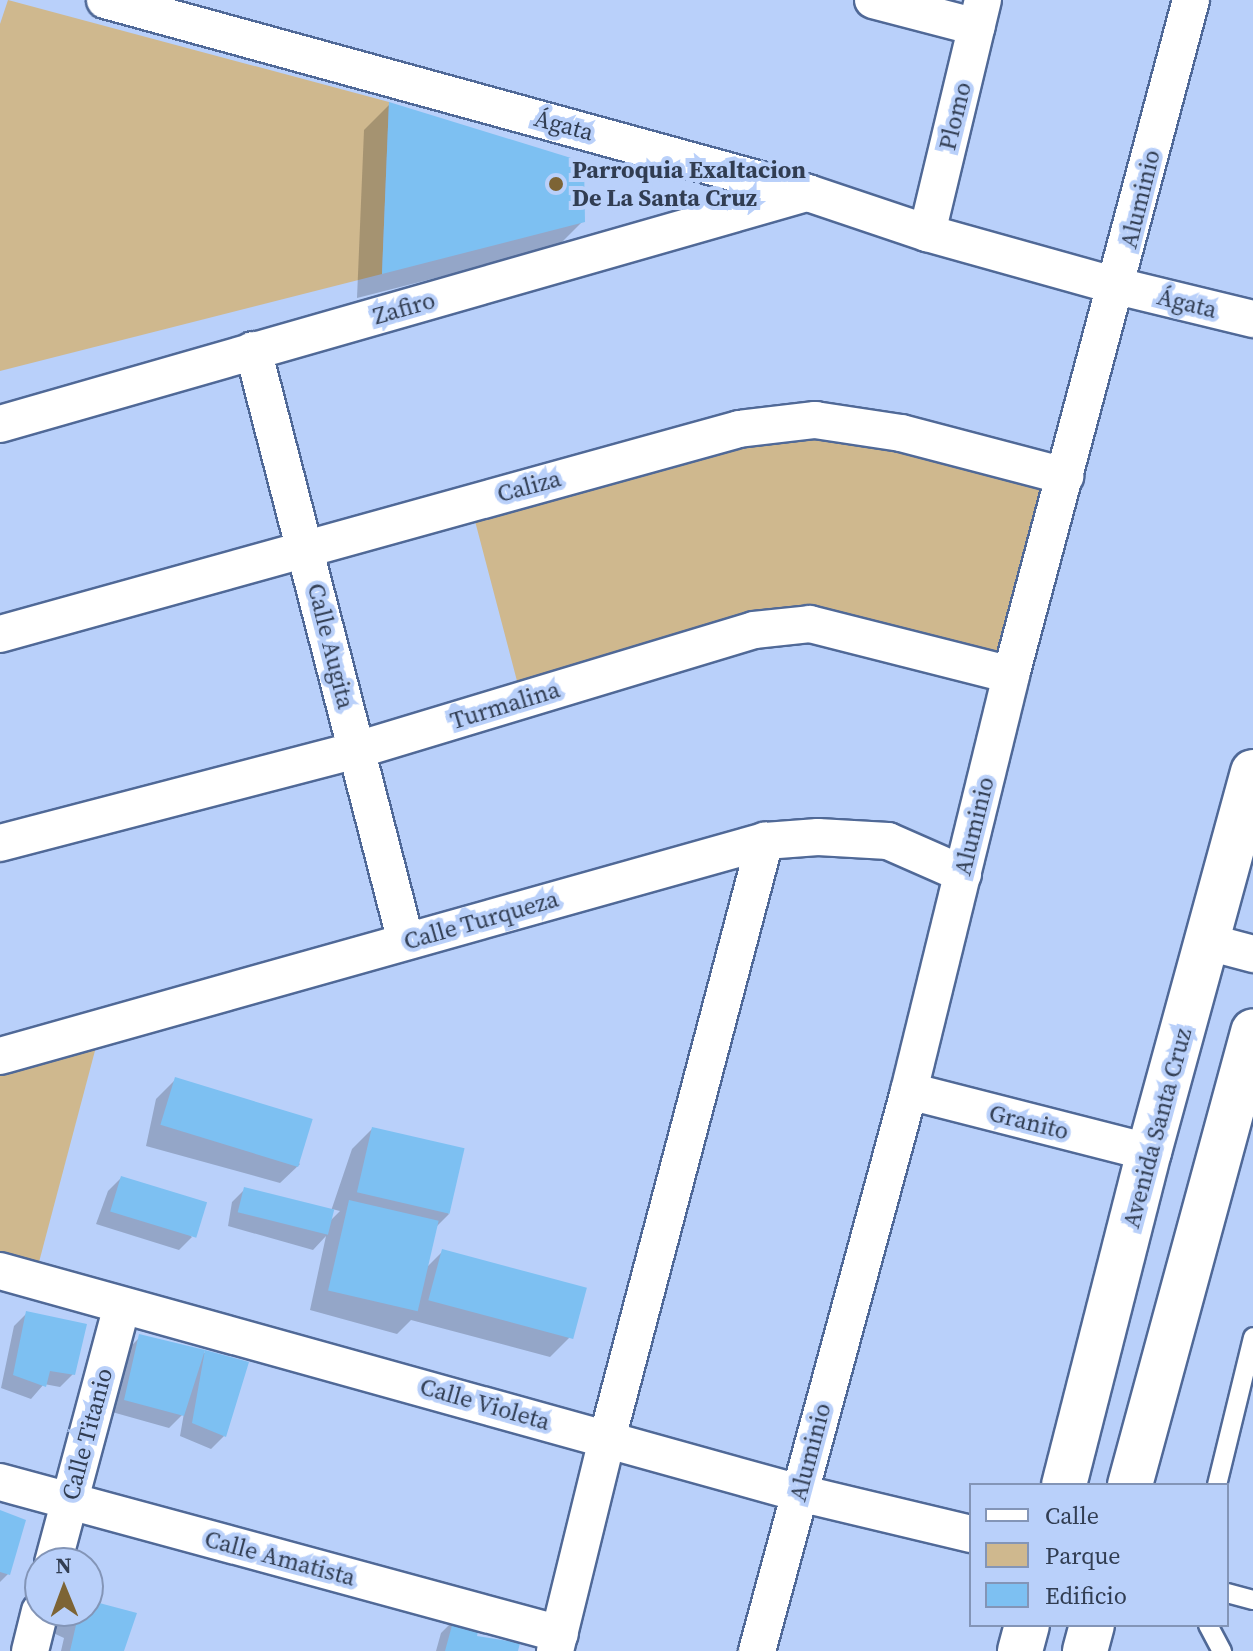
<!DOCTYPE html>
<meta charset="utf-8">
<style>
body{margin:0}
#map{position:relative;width:1253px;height:1651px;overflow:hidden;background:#b9d0fa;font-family:"Source Serif 4",serif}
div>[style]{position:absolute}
.green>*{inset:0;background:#cfb88e}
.shadow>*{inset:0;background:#0003}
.building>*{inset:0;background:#7dc0f2;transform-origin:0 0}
.roads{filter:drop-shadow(2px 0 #506997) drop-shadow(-2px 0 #506997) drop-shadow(0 2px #506997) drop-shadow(0 -2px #506997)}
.service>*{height:18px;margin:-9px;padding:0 9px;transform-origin:9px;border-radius:9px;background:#fff}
.minor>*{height:36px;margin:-18px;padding:0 18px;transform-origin:18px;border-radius:18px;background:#fff}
.tertiary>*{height:44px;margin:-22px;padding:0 22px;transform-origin:22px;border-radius:22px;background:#fff}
.dots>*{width:22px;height:22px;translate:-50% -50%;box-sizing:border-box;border:4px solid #b9d0fa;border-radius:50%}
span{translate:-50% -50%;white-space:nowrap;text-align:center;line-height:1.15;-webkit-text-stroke:8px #b9d0fa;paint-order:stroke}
.street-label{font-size:24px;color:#313d52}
.poi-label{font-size:24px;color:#313d52;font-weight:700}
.left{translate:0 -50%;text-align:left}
.legend{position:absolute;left:969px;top:1483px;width:260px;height:144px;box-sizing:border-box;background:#b9d0fa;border:2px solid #8395b7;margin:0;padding:10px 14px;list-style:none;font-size:24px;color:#313d52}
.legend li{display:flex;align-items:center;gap:16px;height:40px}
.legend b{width:40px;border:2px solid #8395b7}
.north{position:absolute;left:24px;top:1547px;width:80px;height:80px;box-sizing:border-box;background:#b9d0fa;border:2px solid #8395b7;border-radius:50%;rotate:359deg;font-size:22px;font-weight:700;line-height:32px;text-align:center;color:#313d52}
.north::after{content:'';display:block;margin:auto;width:28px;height:36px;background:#7d6435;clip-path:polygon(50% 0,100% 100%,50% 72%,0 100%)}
</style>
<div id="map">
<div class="green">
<div style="clip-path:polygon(8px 0,389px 102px,382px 274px,0 371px,0 24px)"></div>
<div style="clip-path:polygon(815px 420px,1065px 476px,1011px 675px,810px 624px,522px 700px,470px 502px)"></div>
<div style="clip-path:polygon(101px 1028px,34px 1281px,0 1271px,0 1054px)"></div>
</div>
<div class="shadow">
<div style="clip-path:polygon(390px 104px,583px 221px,557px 247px,357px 298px,364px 130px)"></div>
<div style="clip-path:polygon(176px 1079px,300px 1164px,280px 1183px,146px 1146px,156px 1099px)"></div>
<div style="clip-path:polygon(evenodd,372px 1129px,449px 1214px,435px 1228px,427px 1267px,443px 1251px,570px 1337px,550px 1357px,411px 1320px,397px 1334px,310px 1310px,326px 1236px,313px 1250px,228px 1226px,232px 1202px,245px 1189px,331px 1211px,352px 1149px,372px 1129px,332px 1209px,340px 1211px,329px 1222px,332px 1209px)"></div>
<div style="clip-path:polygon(121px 1178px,192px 1237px,179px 1250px,96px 1224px,108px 1191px)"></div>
<div style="clip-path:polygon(27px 1313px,73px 1374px,60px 1387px,44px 1384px,31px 1399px,1px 1388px,14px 1326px)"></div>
<div style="clip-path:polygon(140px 1337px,246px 1363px,224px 1436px,211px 1449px,180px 1436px,184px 1413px,169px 1428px,112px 1412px,127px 1350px)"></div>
<div style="clip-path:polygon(0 1512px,8px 1574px,0 1582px)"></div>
<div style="clip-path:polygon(88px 1602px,122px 1651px,61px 1651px,64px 1638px,51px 1632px,60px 1611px,88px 1611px)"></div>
<div style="clip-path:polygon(454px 1620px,475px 1638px,516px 1651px,436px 1651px,441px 1633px)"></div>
</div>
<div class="building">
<div style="clip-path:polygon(389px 102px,584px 162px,585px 222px,382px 274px)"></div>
<div style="left:175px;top:1077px;width:144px;height:50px;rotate:17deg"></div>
<div style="left:372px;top:1127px;width:95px;height:67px;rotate:13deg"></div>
<div style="left:121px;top:1176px;width:90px;height:37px;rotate:17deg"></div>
<div style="left:244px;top:1187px;width:93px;height:26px;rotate:14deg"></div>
<div style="left:349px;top:1200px;width:92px;height:93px;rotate:13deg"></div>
<div style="left:442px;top:1249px;width:150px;height:53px;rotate:15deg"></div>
<div style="clip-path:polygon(26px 1311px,87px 1324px,75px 1375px,50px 1371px,46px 1387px,13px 1375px)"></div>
<div style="clip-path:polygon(139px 1334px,205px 1350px,249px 1362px,226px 1437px,192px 1423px,205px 1350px,184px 1416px,124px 1400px)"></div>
<div style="clip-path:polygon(0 1510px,26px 1520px,10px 1575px,0 1572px)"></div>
<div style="clip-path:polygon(88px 1600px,137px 1613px,124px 1651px,70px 1651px,76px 1625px,63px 1619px,66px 1611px,88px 1611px)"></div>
<div style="clip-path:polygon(454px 1618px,480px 1623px,477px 1636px,520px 1643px,518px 1651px,445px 1651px)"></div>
</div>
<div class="roads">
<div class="service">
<div style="left:1217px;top:1485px;width:152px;rotate:-76.3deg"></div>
<div style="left:1227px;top:1593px;width:27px;rotate:15deg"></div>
<div style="left:1208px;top:1625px;width:30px;rotate:62deg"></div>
</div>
<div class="minor">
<div style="left:105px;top:0;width:729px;rotate:15.35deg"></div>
<div style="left:808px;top:193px;width:126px;rotate:18.6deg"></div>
<div style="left:927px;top:233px;width:197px;rotate:15.6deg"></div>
<div style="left:1117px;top:286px;width:140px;rotate:13.6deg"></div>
<div style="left:873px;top:0;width:107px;rotate:14.6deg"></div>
<div style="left:927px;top:233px;width:240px;rotate:-76.5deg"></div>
<div style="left:253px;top:350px;width:611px;rotate:75.51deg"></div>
<div style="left:0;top:424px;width:838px;rotate:-15.99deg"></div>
<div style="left:0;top:634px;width:767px;rotate:-15.5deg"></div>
<div style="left:739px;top:429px;width:77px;rotate:-6.8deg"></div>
<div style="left:815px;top:420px;width:87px;rotate:8.6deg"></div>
<div style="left:901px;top:433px;width:170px;rotate:14.7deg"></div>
<div style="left:0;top:843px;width:369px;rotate:-14.6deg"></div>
<div style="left:357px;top:750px;width:415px;rotate:-16.8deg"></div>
<div style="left:754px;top:630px;width:56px;rotate:-6.1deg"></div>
<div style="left:810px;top:624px;width:207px;rotate:14.2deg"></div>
<div style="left:1208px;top:942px;width:47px;rotate:14.9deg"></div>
<div style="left:0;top:1056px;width:795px;rotate:-15.7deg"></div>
<div style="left:765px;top:841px;width:53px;rotate:-4.3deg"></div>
<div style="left:818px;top:837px;width:70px;rotate:3.3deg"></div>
<div style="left:888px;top:841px;width:82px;rotate:23.7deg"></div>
<div style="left:909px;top:1091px;width:248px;rotate:14.3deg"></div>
<div style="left:0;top:1271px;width:829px;rotate:15.53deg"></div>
<div style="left:799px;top:1493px;width:177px;rotate:13.4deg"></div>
<div style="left:0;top:1482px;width:580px;rotate:15.19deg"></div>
<div style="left:53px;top:1563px;width:266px;rotate:-75deg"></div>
<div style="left:30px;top:1651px;width:41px;rotate:-76deg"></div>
<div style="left:555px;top:1651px;width:218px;rotate:-76.2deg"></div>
<div style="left:607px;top:1439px;width:619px;rotate:-75.2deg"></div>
<div style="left:757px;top:1651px;width:580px;rotate:-74.81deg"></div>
<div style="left:909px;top:1091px;width:428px;rotate:-76.2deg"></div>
<div style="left:1011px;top:675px;width:699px;rotate:-75.07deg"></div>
</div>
<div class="tertiary">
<div style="left:1064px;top:1485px;width:344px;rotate:-75.7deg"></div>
<div style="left:1149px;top:1152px;width:394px;rotate:-74.7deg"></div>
<div style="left:1130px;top:1485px;width:470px;rotate:-74.8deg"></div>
<div style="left:1020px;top:1651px;width:27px;rotate:-75deg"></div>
<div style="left:1085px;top:1651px;width:27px;rotate:-75deg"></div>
</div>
</div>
<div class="dots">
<div style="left:556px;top:184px;background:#7d6435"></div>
</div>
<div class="street-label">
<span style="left:955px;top:116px;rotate:-76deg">Plomo</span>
<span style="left:564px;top:125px;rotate:15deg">Ágata</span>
<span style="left:1140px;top:199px;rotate:-76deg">Aluminio</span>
<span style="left:1187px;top:303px;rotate:14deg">Ágata</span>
<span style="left:404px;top:308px;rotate:-16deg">Zafiro</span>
<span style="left:529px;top:486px;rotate:-15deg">Caliza</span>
<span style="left:331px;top:646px;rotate:76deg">Calle Augita</span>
<span style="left:505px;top:705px;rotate:-17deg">Turmalina</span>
<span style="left:974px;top:826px;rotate:-76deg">Aluminio</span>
<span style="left:481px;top:920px;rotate:-16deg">Calle Turqueza</span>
<span style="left:1029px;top:1122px;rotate:14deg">Granito</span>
<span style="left:1157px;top:1128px;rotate:-75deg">Avenida Santa Cruz</span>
<span style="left:485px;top:1404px;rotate:16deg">Calle Violeta</span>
<span style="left:87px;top:1434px;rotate:-75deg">Calle Titanio</span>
<span style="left:810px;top:1452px;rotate:-75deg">Aluminio</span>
<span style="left:280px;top:1558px;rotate:15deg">Calle Amatista</span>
</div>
<div class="poi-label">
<span class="left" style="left:572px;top:184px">Parroquia Exaltacion<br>De La Santa Cruz</span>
</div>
<ul class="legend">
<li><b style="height:10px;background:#fff"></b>Calle</li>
<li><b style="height:22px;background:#cfb88e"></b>Parque</li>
<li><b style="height:22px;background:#7dc0f2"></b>Edificio</li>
</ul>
<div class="north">N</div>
</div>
